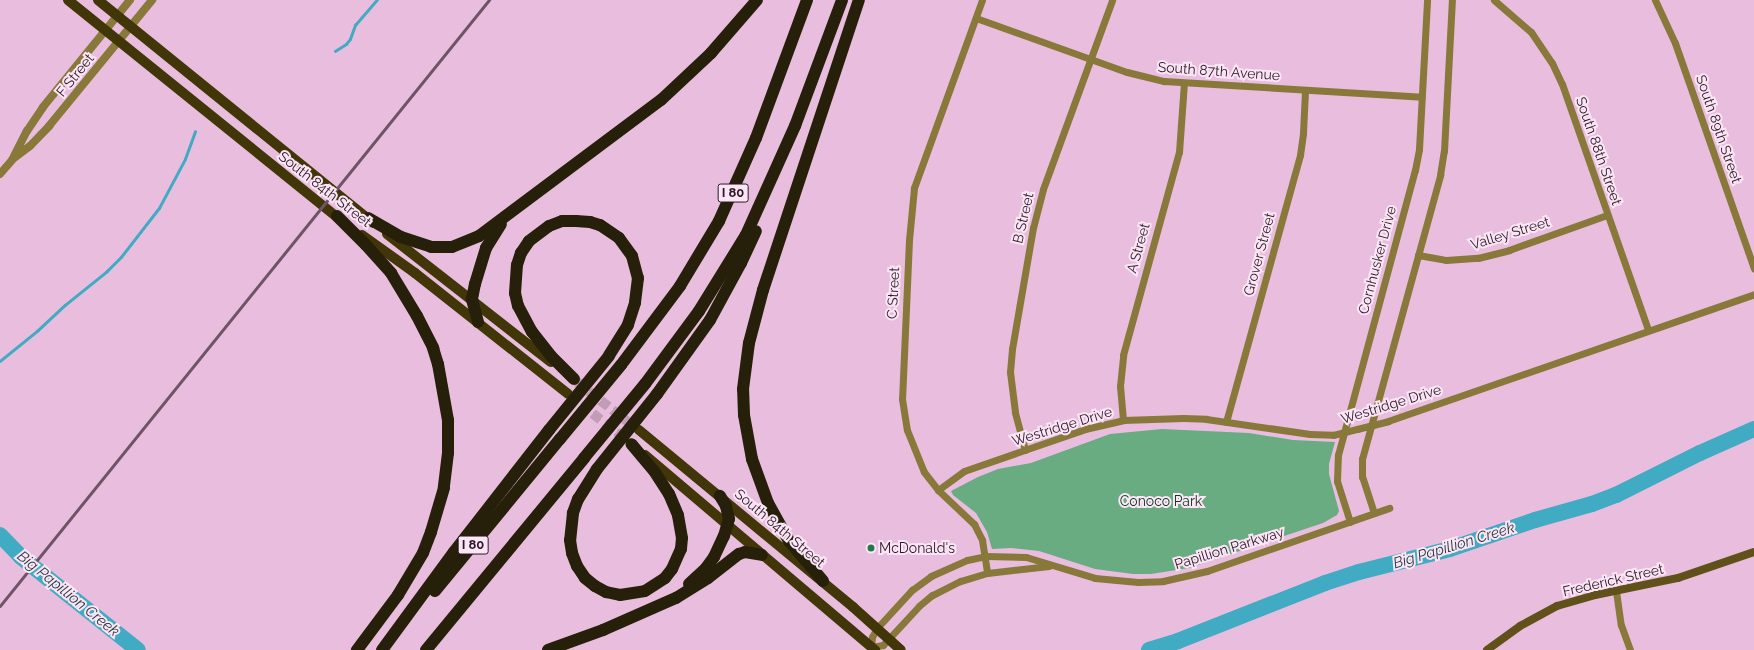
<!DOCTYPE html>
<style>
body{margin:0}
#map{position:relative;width:1754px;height:650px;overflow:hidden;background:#e9bddd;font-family:Raleway,sans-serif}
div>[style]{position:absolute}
.green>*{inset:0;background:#69ac82}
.stream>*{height:2.5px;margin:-1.25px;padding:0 1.25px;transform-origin:1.25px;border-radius:1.25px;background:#41abc3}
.river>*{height:16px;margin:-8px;padding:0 8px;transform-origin:8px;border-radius:8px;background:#41abc3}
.primary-tunnel>*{height:10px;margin-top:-5px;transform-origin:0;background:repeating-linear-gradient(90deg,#c39cb8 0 10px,transparent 0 15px)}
.minor>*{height:7px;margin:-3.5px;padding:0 3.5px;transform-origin:3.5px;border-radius:3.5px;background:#88793b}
.tertiary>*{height:8px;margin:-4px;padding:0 4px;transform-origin:4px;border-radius:4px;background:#88793b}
.secondary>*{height:8px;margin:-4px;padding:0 4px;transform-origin:4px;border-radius:4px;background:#5f5119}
.primary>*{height:10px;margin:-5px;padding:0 5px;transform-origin:5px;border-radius:5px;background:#413607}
.motorway>*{height:12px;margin:-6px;padding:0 6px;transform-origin:6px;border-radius:6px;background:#26200a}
.rail>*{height:2.5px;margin:-1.25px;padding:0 1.25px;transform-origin:1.25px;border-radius:1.25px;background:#6e5467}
.motorway-bridge>*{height:12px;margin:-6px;padding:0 6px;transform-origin:6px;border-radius:6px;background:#26200a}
.dots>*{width:11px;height:11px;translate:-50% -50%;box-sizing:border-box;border:2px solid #fce6f6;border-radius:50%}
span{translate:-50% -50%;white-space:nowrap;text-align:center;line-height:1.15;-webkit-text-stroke:4px #fce6f6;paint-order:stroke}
.shield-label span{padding:1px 3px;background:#fce6f6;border:1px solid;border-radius:3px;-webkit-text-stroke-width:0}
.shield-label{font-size:13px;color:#2a1a26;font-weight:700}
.street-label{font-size:14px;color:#2a1a26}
.park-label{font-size:14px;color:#0f3922}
.poi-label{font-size:14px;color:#2a1a26}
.left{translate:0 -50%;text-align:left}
.water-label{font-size:15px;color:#1f373d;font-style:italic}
</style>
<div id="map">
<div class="green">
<div style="clip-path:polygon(1162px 429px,1249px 433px,1293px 440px,1335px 442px,1329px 464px,1329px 474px,1339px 511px,1337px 515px,1323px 523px,1189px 568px,1151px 574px,1133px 574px,1095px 569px,1039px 551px,1011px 548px,992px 549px,987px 532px,976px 513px,953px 495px,951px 491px,978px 477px,998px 469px,1031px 463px,1110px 434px)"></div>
</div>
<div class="stream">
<div style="left:335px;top:51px;width:13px;rotate:-32deg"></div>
<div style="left:346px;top:44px;width:6px;rotate:-51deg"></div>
<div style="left:350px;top:39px;width:15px;rotate:-70deg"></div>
<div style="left:355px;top:25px;width:33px;rotate:-49deg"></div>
<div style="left:0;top:361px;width:48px;rotate:-39deg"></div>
<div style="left:37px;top:331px;width:38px;rotate:-43deg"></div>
<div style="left:65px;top:305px;width:53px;rotate:-38.8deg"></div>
<div style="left:106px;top:272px;width:21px;rotate:-45deg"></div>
<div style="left:121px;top:257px;width:62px;rotate:-52.2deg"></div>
<div style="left:159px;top:208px;width:55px;rotate:-62deg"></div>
<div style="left:185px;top:159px;width:29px;rotate:-70deg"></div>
</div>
<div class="river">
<div style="left:0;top:535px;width:30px;rotate:46deg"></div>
<div style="left:21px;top:557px;width:149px;rotate:38.5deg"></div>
<div style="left:1149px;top:650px;width:30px;rotate:-17deg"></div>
<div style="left:1178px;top:641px;width:158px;rotate:-21.5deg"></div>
<div style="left:1325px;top:583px;width:36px;rotate:-18deg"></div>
<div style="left:1359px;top:572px;width:94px;rotate:-14.2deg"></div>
<div style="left:1450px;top:549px;width:90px;rotate:-18.8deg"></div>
<div style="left:1535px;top:520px;width:59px;rotate:-15.7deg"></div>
<div style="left:1592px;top:504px;width:26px;rotate:-21deg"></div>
<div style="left:1616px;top:495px;width:94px;rotate:-26.6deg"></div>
<div style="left:1700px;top:453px;width:59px;rotate:-24deg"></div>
</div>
<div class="primary-tunnel">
<div style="left:577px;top:382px;width:76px;rotate:38.1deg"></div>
<div style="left:569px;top:395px;width:75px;rotate:37.9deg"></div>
</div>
<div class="minor">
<div style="left:982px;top:0;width:200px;rotate:109.9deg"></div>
<div style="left:914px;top:188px;width:52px;rotate:95.5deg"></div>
<div style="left:909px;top:240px;width:159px;rotate:92.5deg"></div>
<div style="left:902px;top:399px;width:31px;rotate:81deg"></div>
<div style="left:907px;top:430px;width:45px;rotate:68deg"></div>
<div style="left:924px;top:472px;width:23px;rotate:52deg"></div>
<div style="left:938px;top:490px;width:50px;rotate:43.4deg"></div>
<div style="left:974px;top:524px;width:18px;rotate:63deg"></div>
<div style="left:982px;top:540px;width:33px;rotate:81deg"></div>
<div style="left:1494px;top:0;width:49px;rotate:40.9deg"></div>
<div style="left:1531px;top:32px;width:37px;rotate:56deg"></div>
<div style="left:1552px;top:63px;width:23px;rotate:65deg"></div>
<div style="left:1562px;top:84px;width:260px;rotate:70.7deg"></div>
<div style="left:1655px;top:0;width:47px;rotate:65.1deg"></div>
<div style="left:1675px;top:43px;width:239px;rotate:70.7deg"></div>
<div style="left:976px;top:18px;width:160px;rotate:19.7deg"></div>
<div style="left:1127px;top:72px;width:38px;rotate:14deg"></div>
<div style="left:1164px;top:81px;width:258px;rotate:3.5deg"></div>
<div style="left:1418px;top:255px;width:28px;rotate:10deg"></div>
<div style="left:1446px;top:260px;width:32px;rotate:-4deg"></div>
<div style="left:1478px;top:258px;width:32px;rotate:-14deg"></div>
<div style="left:1509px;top:250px;width:104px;rotate:-19.7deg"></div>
<div style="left:1123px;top:420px;width:34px;rotate:-95deg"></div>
<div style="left:1120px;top:386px;width:31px;rotate:-84deg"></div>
<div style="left:1123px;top:355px;width:211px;rotate:-74.6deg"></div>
<div style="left:1179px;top:152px;width:69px;rotate:-85.9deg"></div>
<div style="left:1226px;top:422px;width:277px;rotate:-74.5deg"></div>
<div style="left:1300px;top:155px;width:22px;rotate:-82deg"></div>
<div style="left:1303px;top:133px;width:43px;rotate:-87.3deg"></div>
<div style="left:1025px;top:450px;width:39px;rotate:-105deg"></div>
<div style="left:1015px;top:412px;width:40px;rotate:-97.1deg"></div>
<div style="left:1010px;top:372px;width:23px;rotate:-85deg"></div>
<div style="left:1012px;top:349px;width:123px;rotate:-80.2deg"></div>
<div style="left:1033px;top:228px;width:40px;rotate:-75.6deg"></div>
<div style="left:1043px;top:189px;width:201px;rotate:-69.9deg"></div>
<div style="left:938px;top:490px;width:32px;rotate:-36deg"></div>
<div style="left:964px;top:471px;width:128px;rotate:-19.1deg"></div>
<div style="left:1085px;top:429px;width:39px;rotate:-13deg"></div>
<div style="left:1123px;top:420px;width:60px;rotate:-1.9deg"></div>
<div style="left:1183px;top:418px;width:23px;rotate:2deg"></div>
<div style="left:1206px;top:419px;width:105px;rotate:8.2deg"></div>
<div style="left:1310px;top:434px;width:23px;rotate:2deg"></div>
<div style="left:1333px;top:435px;width:25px;rotate:-14deg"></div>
<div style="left:1357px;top:429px;width:32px;rotate:-14deg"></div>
<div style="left:1388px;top:421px;width:387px;rotate:-19.1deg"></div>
<div style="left:1374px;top:513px;width:38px;rotate:-108deg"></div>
<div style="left:1362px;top:477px;width:18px;rotate:-90deg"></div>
<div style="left:1362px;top:459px;width:295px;rotate:-74.6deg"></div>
<div style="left:1440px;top:175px;width:24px;rotate:-81deg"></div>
<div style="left:1444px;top:151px;width:151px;rotate:-87deg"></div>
<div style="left:1350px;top:522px;width:43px;rotate:-107.6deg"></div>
<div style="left:1337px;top:481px;width:26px;rotate:-88deg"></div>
<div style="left:1338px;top:455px;width:295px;rotate:-74.9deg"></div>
<div style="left:1415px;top:170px;width:21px;rotate:-79deg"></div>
<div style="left:1419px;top:149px;width:149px;rotate:-86.9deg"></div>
<div style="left:1049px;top:566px;width:62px;rotate:173.6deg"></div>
<div style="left:987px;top:573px;width:28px;rotate:163deg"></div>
<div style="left:960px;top:581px;width:31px;rotate:153deg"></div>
<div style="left:932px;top:595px;width:17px;rotate:140deg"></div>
<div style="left:919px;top:606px;width:53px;rotate:132.7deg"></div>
<div style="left:883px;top:645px;width:12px;rotate:171deg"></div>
<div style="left:871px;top:647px;width:10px;rotate:-84deg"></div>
<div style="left:872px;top:637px;width:10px;rotate:-61deg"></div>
<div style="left:877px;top:628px;width:52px;rotate:-47.4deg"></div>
<div style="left:912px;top:590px;width:24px;rotate:-36deg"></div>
<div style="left:931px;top:576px;width:39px;rotate:-24deg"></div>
<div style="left:967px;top:560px;width:19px;rotate:-12deg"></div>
<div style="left:986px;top:556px;width:40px;rotate:1.4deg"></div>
<div style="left:1026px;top:557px;width:72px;rotate:16.9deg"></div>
<div style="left:1095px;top:578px;width:43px;rotate:5.3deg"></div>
<div style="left:1138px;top:582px;width:25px;rotate:-2deg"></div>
<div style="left:1163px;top:581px;width:45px;rotate:-12.8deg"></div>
<div style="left:1207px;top:571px;width:193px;rotate:-19.1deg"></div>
<div style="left:1616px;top:591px;width:34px;rotate:82deg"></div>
<div style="left:1621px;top:625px;width:27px;rotate:70deg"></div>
</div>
<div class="tertiary">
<div style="left:14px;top:158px;width:20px;rotate:-37deg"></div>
<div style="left:30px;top:146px;width:28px;rotate:-46deg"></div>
<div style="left:49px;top:126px;width:163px;rotate:-50.7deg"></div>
<div style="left:0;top:174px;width:18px;rotate:-49deg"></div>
<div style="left:12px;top:160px;width:33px;rotate:-63deg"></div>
<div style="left:27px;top:131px;width:29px;rotate:-56deg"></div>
<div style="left:43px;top:107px;width:138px;rotate:-50.9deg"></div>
</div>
<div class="secondary">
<div style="left:1487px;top:650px;width:41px;rotate:-36deg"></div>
<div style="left:1520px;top:626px;width:42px;rotate:-28.4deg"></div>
<div style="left:1557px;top:606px;width:40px;rotate:-16deg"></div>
<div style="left:1595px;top:595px;width:85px;rotate:-11.6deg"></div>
<div style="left:1678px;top:578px;width:80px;rotate:-18.9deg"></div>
</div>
<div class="primary">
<div style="left:68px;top:0;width:352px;rotate:38.9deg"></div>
<div style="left:98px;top:0;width:354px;rotate:39deg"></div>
<div style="left:387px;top:234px;width:208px;rotate:38deg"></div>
<div style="left:362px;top:235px;width:65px;rotate:35.6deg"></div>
<div style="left:415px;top:273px;width:195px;rotate:38.3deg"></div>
<div style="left:639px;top:430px;width:278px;rotate:39.6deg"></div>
<div style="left:853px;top:607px;width:64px;rotate:41.9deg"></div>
<div style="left:645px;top:455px;width:302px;rotate:40.3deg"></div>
</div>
<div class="motorway">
<div style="left:337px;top:216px;width:41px;rotate:45deg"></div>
<div style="left:366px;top:245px;width:38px;rotate:48deg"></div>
<div style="left:391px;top:273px;width:50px;rotate:58.8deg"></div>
<div style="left:417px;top:316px;width:36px;rotate:63deg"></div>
<div style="left:433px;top:348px;width:17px;rotate:73deg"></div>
<div style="left:438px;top:364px;width:57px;rotate:79.9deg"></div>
<div style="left:448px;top:420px;width:33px;rotate:90deg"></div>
<div style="left:448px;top:453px;width:35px;rotate:97deg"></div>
<div style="left:444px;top:488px;width:46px;rotate:106.5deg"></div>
<div style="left:431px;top:532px;width:22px;rotate:111deg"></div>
<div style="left:423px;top:553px;width:49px;rotate:120.8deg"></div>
<div style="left:398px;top:595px;width:69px;rotate:126.7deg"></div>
<div style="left:368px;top:218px;width:38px;rotate:30deg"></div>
<div style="left:401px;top:237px;width:32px;rotate:18deg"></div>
<div style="left:431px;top:247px;width:21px"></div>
<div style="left:452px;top:247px;width:29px;rotate:-22deg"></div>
<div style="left:479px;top:236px;width:227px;rotate:-36.8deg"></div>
<div style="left:661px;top:100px;width:69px;rotate:-43.2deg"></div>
<div style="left:711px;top:53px;width:70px;rotate:-49deg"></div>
<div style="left:478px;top:322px;width:24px;rotate:-105deg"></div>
<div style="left:472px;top:299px;width:15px;rotate:-79deg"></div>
<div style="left:475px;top:284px;width:38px;rotate:-73deg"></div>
<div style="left:486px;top:248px;width:28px;rotate:-58deg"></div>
<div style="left:621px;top:365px;width:99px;rotate:-53.2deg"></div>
<div style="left:680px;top:286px;width:76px;rotate:-59deg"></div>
<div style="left:719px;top:221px;width:91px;rotate:-66deg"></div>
<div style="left:756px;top:138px;width:147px;rotate:-69.7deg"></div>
<div style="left:574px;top:379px;width:33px;rotate:-135deg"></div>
<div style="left:551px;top:356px;width:31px;rotate:-128deg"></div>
<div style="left:532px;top:332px;width:30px;rotate:-118deg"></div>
<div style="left:518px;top:306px;width:13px;rotate:-103deg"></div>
<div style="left:515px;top:293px;width:28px;rotate:-86deg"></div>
<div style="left:517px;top:265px;width:13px;rotate:-72deg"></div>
<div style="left:521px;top:253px;width:14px;rotate:-56deg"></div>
<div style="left:529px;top:241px;width:25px;rotate:-37deg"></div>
<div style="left:549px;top:226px;width:14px;rotate:-21deg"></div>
<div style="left:562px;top:221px;width:14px"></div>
<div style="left:576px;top:221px;width:14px;rotate:4deg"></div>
<div style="left:590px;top:222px;width:10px;rotate:17deg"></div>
<div style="left:600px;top:225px;width:23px;rotate:34deg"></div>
<div style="left:619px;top:238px;width:22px;rotate:54deg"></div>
<div style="left:632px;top:256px;width:23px;rotate:75deg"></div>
<div style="left:638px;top:278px;width:25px;rotate:97deg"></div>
<div style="left:635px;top:303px;width:23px;rotate:108deg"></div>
<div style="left:628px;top:325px;width:36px;rotate:122deg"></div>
<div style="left:645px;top:384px;width:91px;rotate:-53.5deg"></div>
<div style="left:699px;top:311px;width:89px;rotate:-58.3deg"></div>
<div style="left:746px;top:235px;width:120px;rotate:-65.8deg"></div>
<div style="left:795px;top:126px;width:134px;rotate:-69.5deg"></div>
<div style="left:657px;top:394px;width:91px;rotate:-54.4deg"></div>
<div style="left:710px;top:320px;width:65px;rotate:-61.5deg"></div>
<div style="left:741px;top:263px;width:35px;rotate:-65deg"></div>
<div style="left:597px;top:469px;width:36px;rotate:122deg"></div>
<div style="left:578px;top:499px;width:15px;rotate:110deg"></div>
<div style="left:573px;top:513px;width:27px;rotate:96deg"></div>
<div style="left:570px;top:540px;width:13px;rotate:81deg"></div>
<div style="left:572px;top:553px;width:14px;rotate:69deg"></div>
<div style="left:577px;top:566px;width:14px;rotate:56deg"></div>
<div style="left:585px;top:578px;width:13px;rotate:39deg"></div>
<div style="left:595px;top:586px;width:13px;rotate:29deg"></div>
<div style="left:606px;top:592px;width:14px;rotate:12deg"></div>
<div style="left:620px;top:595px;width:25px;rotate:-9deg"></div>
<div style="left:645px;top:591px;width:24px;rotate:-33deg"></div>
<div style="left:665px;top:578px;width:11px;rotate:-52deg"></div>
<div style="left:672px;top:569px;width:22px;rotate:-66deg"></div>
<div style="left:681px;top:549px;width:11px;rotate:-85deg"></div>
<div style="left:682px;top:538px;width:23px;rotate:-100deg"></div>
<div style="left:678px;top:515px;width:23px;rotate:-113deg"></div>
<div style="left:669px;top:494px;width:27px;rotate:-123deg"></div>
<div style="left:654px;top:471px;width:35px;rotate:-130deg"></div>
<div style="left:823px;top:581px;width:52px;rotate:-130.4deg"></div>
<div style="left:789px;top:541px;width:43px;rotate:-118.9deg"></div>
<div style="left:768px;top:503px;width:47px;rotate:-110deg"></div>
<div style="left:752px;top:459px;width:45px;rotate:-100.3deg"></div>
<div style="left:744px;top:415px;width:26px;rotate:-92deg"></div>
<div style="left:743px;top:389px;width:46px;rotate:-82.6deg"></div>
<div style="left:749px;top:343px;width:55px;rotate:-75.2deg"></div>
<div style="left:763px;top:290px;width:305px;rotate:-71.7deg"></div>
<div style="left:689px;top:584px;width:23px;rotate:-43deg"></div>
<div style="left:706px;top:568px;width:14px;rotate:-54deg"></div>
<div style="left:714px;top:557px;width:23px;rotate:-65deg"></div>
<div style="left:724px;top:536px;width:18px;rotate:-74deg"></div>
<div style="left:729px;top:519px;width:13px;rotate:-103deg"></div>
<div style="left:726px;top:506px;width:12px;rotate:-121deg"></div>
<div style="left:435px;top:591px;width:197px;rotate:-50.6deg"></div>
<div style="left:382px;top:650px;width:122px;rotate:-53.7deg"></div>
<div style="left:454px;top:552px;width:155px;rotate:-52.1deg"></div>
<div style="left:426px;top:650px;width:249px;rotate:-50.5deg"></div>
<div style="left:548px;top:650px;width:59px;rotate:-20deg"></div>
<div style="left:603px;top:630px;width:80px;rotate:-23.7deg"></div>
<div style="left:676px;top:598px;width:38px;rotate:-32deg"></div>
<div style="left:708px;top:578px;width:39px;rotate:-38deg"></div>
<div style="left:739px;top:554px;width:6px;rotate:-18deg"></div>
<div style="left:745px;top:552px;width:17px;rotate:10deg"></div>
</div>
<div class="rail">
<div style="left:0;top:606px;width:779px;rotate:-51.1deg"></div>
</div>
<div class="motorway-bridge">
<div style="left:549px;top:430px;width:95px;rotate:-51deg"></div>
<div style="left:560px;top:439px;width:96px;rotate:-50.5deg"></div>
<div style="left:584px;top:458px;width:96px;rotate:-50.5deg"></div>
<div style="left:597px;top:469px;width:96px;rotate:-51.3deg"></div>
</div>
<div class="dots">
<div style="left:871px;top:548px;background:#24784b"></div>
</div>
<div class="shield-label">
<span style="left:733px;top:193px">I 80</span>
<span style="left:473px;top:545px">I 80</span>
</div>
<div class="street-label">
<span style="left:1219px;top:71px;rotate:4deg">South 87th Avenue</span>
<span style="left:75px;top:75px;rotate:-51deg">F Street</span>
<span style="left:1719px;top:129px;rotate:71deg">South 89th Street</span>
<span style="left:1599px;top:151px;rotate:71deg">South 88th Street</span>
<span style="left:325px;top:189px;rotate:38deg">South 84th Street</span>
<span style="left:1023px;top:218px;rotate:-77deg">B Street</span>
<span style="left:1510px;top:233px;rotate:-17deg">Valley Street</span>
<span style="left:1138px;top:248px;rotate:-74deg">A Street</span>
<span style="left:1259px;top:254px;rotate:-75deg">Grover Street</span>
<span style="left:1377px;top:260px;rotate:-75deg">Cornhusker Drive</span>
<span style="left:893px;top:293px;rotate:-87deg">C Street</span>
<span style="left:1391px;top:404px;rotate:-17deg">Westridge Drive</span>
<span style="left:1062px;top:426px;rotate:-17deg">Westridge Drive</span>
<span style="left:780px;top:528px;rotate:40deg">South 84th Street</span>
<span style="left:1229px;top:548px;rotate:-17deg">Papillion Parkway</span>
<span style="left:1613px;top:580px;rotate:-13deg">Frederick Street</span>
</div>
<div class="park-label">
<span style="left:1161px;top:501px">Conoco Park</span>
</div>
<div class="poi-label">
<span class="left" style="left:879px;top:548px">McDonald's</span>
</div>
<div class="water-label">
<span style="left:1454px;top:546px;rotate:-17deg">Big Papillion Creek</span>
<span style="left:68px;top:594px;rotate:39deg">Big Papillion Creek</span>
</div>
</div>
